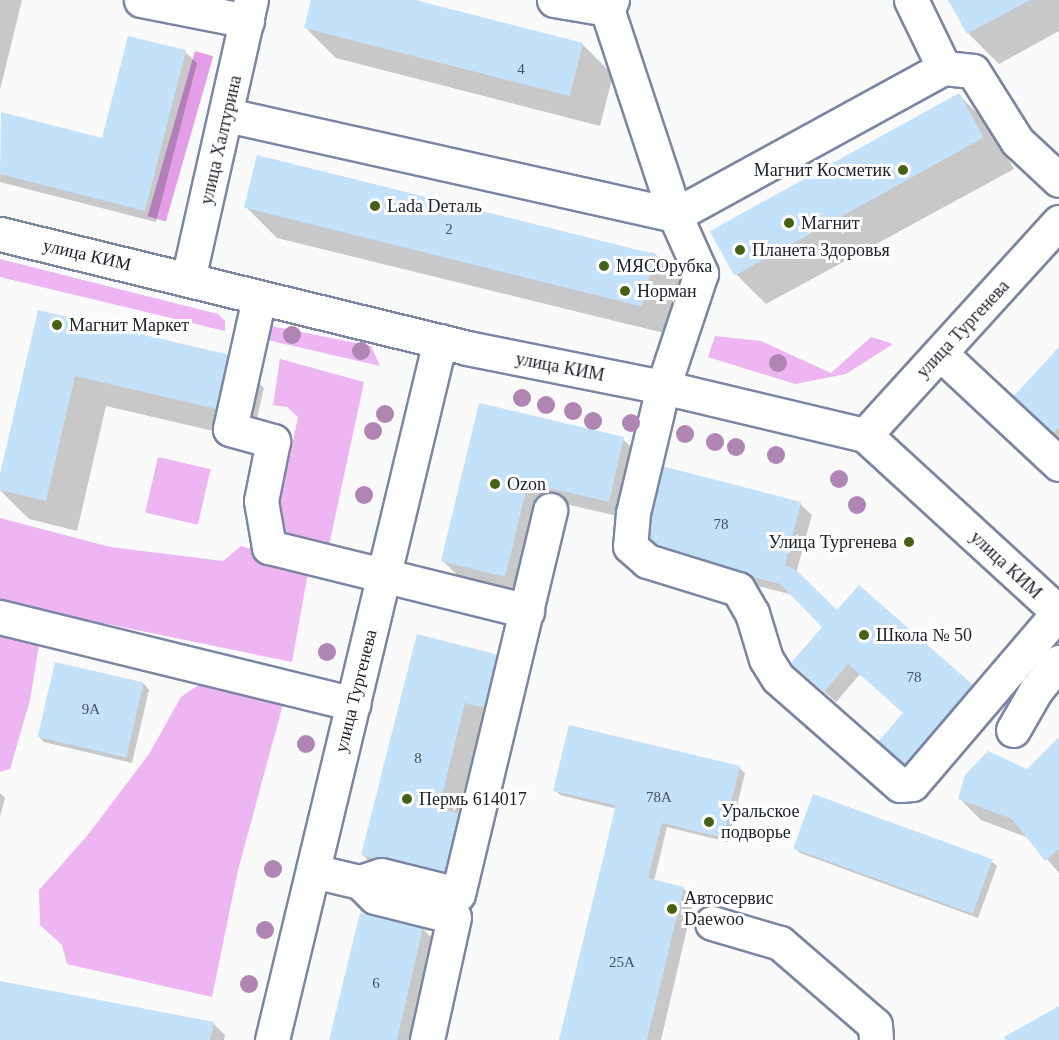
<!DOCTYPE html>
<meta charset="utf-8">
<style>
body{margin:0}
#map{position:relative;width:1059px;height:1040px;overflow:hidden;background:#fafafa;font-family:"Times New Roman",serif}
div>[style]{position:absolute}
.green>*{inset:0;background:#edb5f1;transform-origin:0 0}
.forest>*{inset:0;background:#e29fe7;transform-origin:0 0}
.shadow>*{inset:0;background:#0003}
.building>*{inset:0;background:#c3e1f8;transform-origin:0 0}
.roads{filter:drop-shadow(2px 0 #7b86a2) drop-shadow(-2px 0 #7b86a2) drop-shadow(0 2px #7b86a2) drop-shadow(0 -2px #7b86a2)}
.minor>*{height:33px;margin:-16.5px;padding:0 16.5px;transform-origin:16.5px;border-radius:16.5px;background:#fff}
.trees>*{width:18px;height:18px;margin:-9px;border-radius:50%;background:#b085b4}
.dots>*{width:16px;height:16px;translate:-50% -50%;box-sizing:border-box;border:3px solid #fff;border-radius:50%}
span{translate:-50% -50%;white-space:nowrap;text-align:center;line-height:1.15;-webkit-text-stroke:6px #fff;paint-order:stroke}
.number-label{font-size:15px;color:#45505e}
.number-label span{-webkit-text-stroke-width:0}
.street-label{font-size:18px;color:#1b202b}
.poi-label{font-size:18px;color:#1b202b}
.right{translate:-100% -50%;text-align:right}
.left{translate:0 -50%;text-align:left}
</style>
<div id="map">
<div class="green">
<div style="clip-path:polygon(0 259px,218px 314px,225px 321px,225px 331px,0 277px)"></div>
<div style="clip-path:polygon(266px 325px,371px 346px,380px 366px,259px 338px)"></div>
<div style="clip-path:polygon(715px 336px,761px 341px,831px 373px,871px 337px,893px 344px,846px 374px,795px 384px,708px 357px)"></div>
<div style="clip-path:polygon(280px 359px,364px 382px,327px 555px,284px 534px,279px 506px,298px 417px,287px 407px,273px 405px)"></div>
<div style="left:158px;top:457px;width:54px;height:57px;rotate:13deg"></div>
<div style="clip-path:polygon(0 518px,110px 547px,223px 561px,241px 546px,309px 567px,292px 662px,0 602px)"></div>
<div style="clip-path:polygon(0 635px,39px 645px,30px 700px,10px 769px,0 772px)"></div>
<div style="clip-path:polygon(206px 680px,286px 693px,238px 870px,212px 997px,67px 964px,62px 945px,40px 925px,39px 890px,87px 836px,149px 754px,181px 697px)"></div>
</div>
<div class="forest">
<div style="left:195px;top:51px;width:19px;height:172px;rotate:16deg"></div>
</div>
<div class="shadow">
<div style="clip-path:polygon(0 0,22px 0,0 90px)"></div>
<div style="clip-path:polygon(312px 0,409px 0,582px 44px,613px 75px,600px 126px,336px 58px,305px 27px)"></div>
<div style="clip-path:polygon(950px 0,1059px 0,1059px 31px,999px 64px,968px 33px)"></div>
<div style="clip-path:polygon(185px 52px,197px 63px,156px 222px,0 182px,3px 114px,103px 140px)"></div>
<div style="clip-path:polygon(959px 95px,990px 126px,1014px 169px,766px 304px,735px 273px)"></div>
<div style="clip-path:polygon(246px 207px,654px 253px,685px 284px,672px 335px,277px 238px)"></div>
<div style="clip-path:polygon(39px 311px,233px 357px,264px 388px,252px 440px,106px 406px,77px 531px,29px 519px,0 490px,0 480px)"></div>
<div style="clip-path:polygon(1059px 349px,1059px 448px,1042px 432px)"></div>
<div style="clip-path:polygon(480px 404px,623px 439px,640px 456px,626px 518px,544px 499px,522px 593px,460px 578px,443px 561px)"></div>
<div style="clip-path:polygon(800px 504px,812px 515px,796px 573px,860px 674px,836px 702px,804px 674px,824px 627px,793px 595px,654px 559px)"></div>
<div style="clip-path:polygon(418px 636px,506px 725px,482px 719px,458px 814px,475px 832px,460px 892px,380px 872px,363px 855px)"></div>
<div style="clip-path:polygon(56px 663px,144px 684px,149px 690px,132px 763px,44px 742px,39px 737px)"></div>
<div style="clip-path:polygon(1059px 739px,1059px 873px,1029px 838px,981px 820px,959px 798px,1027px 771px)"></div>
<div style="clip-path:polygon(739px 768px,745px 773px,728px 842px,667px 827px,654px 881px,683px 888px,694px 899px,661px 1040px,561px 1040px,617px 809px,560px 795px,555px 790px)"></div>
<div style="clip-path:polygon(0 793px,5px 798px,0 816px)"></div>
<div style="clip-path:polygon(795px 848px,991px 861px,997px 866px,978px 918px,800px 853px)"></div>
<div style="clip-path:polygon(423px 929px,440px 946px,417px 1040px,331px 1040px)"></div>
<div style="clip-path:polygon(0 983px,214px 1024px,225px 1035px,224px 1040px,0 1040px)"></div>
</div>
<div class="building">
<div style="clip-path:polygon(311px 0,415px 0,583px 43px,570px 96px,304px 28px)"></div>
<div style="clip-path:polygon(948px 0,1030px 0,967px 34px)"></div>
<div style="clip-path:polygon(128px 36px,186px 50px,145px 211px,0 174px,1px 112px,102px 138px)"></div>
<div style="left:959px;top:93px;width:51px;height:285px;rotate:61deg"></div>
<div style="left:257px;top:155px;width:410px;height:54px;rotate:14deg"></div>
<div style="clip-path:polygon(38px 310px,234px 356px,221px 410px,75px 376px,46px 501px,0 490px,0 474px)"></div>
<div style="clip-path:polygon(1059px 347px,1059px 427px,1049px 438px,1009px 401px)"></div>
<div style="clip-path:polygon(479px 403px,624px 437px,609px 502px,528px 483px,505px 577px,441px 561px)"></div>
<div style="clip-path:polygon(662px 466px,801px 502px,785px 565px,796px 570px,837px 610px,859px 585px,980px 691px,910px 771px,878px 742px,903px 713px,848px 664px,824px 692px,791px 663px,822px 627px,780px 584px,641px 548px)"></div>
<div style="clip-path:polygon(417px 634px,503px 656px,490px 709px,465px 703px,439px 808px,459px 814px,443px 876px,361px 855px)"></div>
<div style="left:55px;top:662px;width:91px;height:77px;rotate:13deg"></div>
<div style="clip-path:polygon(569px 725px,740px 766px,723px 838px,662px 823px,648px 878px,684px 887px,647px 1040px,559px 1040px,616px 805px,553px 791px)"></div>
<div style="clip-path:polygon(1059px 737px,1059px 849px,1045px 861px,1012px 819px,958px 799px,965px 775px,988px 751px,1027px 769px)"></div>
<div style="left:813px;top:794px;width:191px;height:58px;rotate:20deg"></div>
<div style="clip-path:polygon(360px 913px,423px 928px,397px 1040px,329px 1040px)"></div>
<div style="clip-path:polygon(0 981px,214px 1022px,210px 1040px,0 1040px)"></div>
<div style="clip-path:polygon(1059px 1006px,1059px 1040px,1005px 1040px,1004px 1037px)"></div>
</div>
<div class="roads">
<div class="minor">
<div style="left:141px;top:0;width:108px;rotate:11.2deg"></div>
<div style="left:554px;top:0;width:54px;rotate:9.6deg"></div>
<div style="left:612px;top:0;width:10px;rotate:119deg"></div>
<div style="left:607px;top:9px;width:217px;rotate:71.7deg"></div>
<div style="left:675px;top:215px;width:64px;rotate:65.9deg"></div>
<div style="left:701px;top:273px;width:120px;rotate:108.4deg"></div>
<div style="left:663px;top:387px;width:130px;rotate:103.4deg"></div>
<div style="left:633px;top:513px;width:33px;rotate:95deg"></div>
<div style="left:630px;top:546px;width:23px;rotate:41deg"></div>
<div style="left:647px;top:561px;width:95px;rotate:17.1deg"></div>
<div style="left:738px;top:589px;width:28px;rotate:60deg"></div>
<div style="left:752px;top:613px;width:48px;rotate:73.1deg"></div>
<div style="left:766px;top:659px;width:22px;rotate:58deg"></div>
<div style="left:778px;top:678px;width:162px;rotate:41.3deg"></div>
<div style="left:900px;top:785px;width:12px;rotate:-5deg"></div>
<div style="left:912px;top:784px;width:225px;rotate:-49.5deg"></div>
<div style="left:911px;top:0;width:76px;rotate:64.1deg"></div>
<div style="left:944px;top:68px;width:29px;rotate:6deg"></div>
<div style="left:973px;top:71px;width:83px;rotate:57.8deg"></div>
<div style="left:1017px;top:141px;width:57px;rotate:42.9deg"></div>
<div style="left:227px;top:115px;width:459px;rotate:12.6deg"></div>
<div style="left:675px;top:215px;width:307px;rotate:-28.7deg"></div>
<div style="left:0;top:234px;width:481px;rotate:13.7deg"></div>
<div style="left:467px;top:348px;width:200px;rotate:11.3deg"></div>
<div style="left:663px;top:387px;width:208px;rotate:13.4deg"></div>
<div style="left:865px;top:435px;width:263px;rotate:42.5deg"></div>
<div style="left:188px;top:279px;width:286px;rotate:-77.3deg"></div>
<div style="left:259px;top:298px;width:134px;rotate:102.5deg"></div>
<div style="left:230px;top:429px;width:45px;rotate:15.6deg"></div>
<div style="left:273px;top:441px;width:61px;rotate:101.3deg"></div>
<div style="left:261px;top:501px;width:47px;rotate:80.1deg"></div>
<div style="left:269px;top:547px;width:266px;rotate:13.9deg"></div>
<div style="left:942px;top:355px;width:160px;rotate:43deg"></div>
<div style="left:865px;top:435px;width:288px;rotate:-47.7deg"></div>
<div style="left:0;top:617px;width:364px;rotate:13.8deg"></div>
<div style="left:1013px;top:730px;width:46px;rotate:-60.1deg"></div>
<div style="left:1036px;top:690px;width:36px;rotate:-51deg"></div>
<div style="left:313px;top:871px;width:48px;rotate:13.2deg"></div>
<div style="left:360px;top:882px;width:22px;rotate:-18deg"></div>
<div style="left:381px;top:875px;width:79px;rotate:13.9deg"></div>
<div style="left:458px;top:894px;width:395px;rotate:-76.5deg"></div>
<div style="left:360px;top:882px;width:21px;rotate:45deg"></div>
<div style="left:375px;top:897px;width:81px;rotate:14.2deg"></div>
<div style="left:454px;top:917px;width:126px;rotate:102.4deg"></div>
<div style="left:712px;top:923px;width:71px;rotate:16.4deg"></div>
<div style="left:780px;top:943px;width:125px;rotate:40.8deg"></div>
<div style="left:875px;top:1025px;width:15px;rotate:86deg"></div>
<div style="left:272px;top:1040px;width:719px;rotate:-76.49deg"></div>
</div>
</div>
<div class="trees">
<div style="left:292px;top:335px"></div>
<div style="left:361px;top:351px"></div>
<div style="left:778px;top:363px"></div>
<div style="left:522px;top:398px"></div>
<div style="left:546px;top:405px"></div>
<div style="left:573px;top:411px"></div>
<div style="left:385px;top:414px"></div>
<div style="left:593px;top:421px"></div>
<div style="left:631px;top:423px"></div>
<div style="left:373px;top:431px"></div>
<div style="left:685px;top:434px"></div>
<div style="left:715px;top:442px"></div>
<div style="left:736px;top:447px"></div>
<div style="left:776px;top:455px"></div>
<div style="left:839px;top:479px"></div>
<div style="left:364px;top:495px"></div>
<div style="left:857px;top:505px"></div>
<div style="left:327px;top:652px"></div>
<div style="left:306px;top:744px"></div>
<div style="left:273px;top:869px"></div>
<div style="left:265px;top:930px"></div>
<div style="left:249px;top:984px"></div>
</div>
<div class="dots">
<div style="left:903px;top:170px;background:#456214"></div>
<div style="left:375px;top:206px;background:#456214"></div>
<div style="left:789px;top:223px;background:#456214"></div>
<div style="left:740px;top:250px;background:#456214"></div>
<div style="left:604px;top:266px;background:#456214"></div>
<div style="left:625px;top:291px;background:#456214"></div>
<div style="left:57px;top:325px;background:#456214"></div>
<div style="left:495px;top:484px;background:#456214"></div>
<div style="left:909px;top:542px;background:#456214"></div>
<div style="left:864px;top:635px;background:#456214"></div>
<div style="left:407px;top:799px;background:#456214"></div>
<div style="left:709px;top:822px;background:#456214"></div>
<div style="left:672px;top:909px;background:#456214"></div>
</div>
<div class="number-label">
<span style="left:521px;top:70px">4</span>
<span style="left:449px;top:230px">2</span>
<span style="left:721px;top:525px">78</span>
<span style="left:914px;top:678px">78</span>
<span style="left:91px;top:710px">9А</span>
<span style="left:418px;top:759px">8</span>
<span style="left:659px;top:798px">78А</span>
<span style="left:622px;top:963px">25А</span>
<span style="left:376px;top:984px">6</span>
</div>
<div class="street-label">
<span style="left:221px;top:140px;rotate:-77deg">улица Халтурина</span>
<span style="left:87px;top:255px;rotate:13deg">улица КИМ</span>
<span style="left:963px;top:329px;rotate:-47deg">улица Тургенева</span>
<span style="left:560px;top:367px;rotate:11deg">улица КИМ</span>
<span style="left:1006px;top:565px;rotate:43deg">улица КИМ</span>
<span style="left:356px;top:691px;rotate:-76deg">улица Тургенева</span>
</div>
<div class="poi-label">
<span class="right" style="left:891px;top:170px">Магнит Косметик</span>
<span class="left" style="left:387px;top:206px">Lada Dеталь</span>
<span class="left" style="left:801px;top:223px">Магнит</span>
<span class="left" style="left:752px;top:250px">Планета Здоровья</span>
<span class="left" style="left:616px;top:266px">МЯСОрубка</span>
<span class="left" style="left:637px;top:291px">Норман</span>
<span class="left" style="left:69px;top:325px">Магнит Маркет</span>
<span class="left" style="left:507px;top:484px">Ozon</span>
<span class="right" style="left:897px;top:542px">Улица Тургенева</span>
<span class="left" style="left:876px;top:635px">Школа № 50</span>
<span class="left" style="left:419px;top:799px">Пермь 614017</span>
<span class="left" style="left:721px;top:822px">Уральское<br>подворье</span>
<span class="left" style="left:684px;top:909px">Автосервис<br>Daewoo</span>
</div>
</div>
